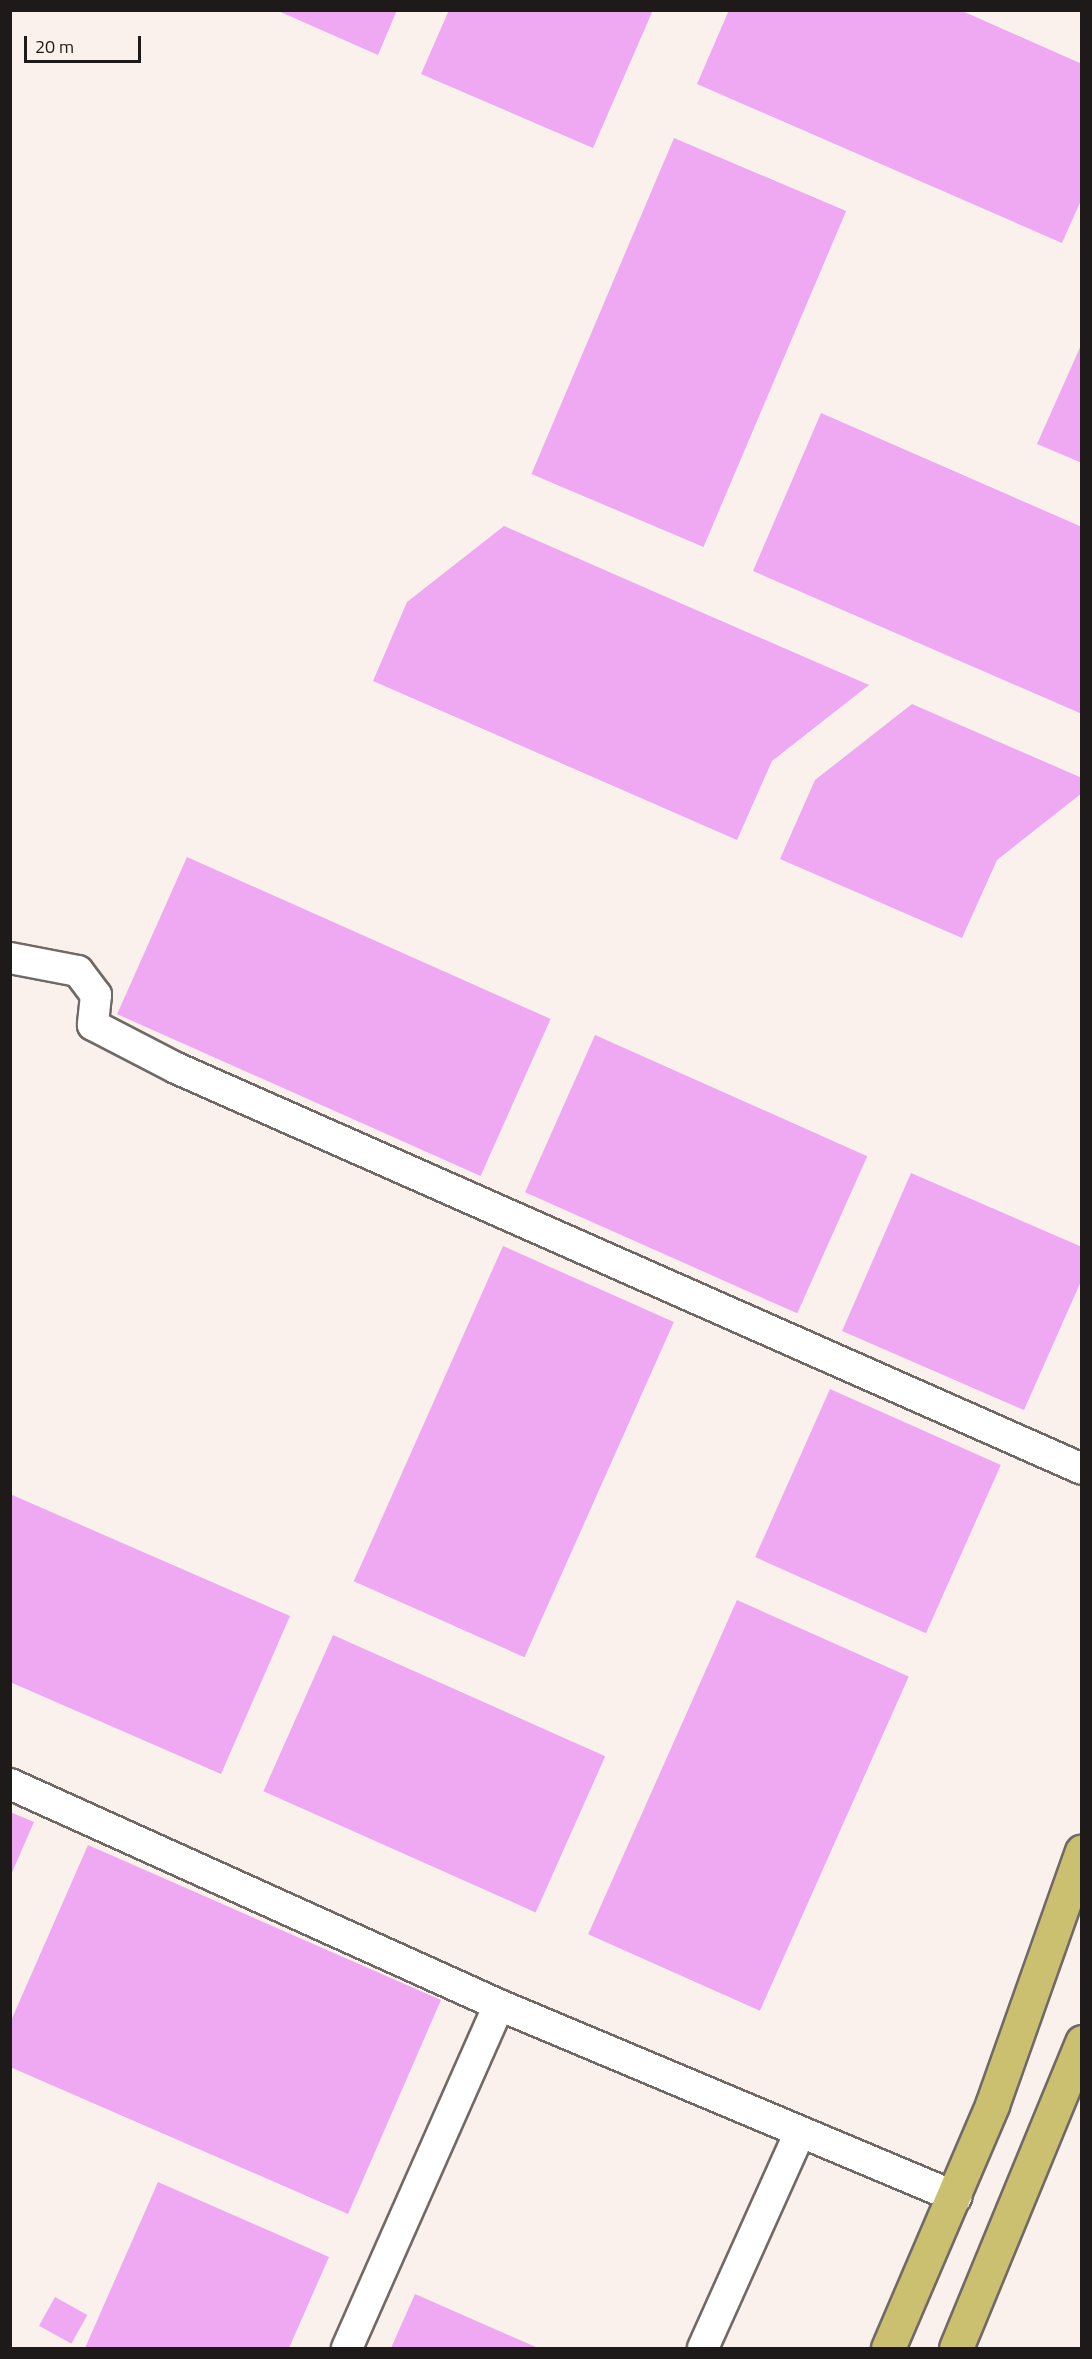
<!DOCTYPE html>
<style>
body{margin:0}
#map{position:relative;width:1092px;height:2359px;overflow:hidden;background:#faf1ec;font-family:"Titillium Web",sans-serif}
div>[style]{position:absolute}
.building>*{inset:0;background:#efa9f3;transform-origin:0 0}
.roads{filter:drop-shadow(2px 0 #716965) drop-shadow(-2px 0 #716965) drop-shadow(0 2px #716965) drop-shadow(0 -2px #716965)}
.minor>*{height:30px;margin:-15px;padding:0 15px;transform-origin:15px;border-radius:15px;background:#fff}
.trunk>*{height:33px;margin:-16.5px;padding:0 16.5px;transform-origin:16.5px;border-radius:16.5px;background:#cbbf70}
span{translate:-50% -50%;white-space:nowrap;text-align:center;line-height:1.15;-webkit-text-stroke:4.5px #faf1ec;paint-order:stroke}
.frame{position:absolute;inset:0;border:12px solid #1d1a19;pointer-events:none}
.scale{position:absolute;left:24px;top:36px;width:117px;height:27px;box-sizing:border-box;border:3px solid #1d1a19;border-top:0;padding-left:8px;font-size:18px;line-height:21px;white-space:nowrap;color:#1d1a19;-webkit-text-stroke:4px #faf1ec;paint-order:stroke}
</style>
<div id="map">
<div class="building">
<div style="clip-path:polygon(276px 10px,397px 10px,378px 55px)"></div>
<div style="clip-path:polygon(449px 10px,653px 10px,593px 148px,421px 74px)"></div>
<div style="clip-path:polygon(729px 10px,960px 10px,1082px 64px,1082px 198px,1062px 243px,697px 84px)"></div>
<div style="left:674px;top:138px;width:187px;height:365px;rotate:23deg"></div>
<div style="clip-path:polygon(1082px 343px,1082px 463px,1037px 444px)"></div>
<div style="clip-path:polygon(821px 413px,1082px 527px,1082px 714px,753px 571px)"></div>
<div style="clip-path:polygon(504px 526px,687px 606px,869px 685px,772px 761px,737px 840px,373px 681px,407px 602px)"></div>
<div style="clip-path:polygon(912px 704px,1082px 778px,1082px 793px,997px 860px,962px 938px,780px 859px,815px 780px)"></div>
<div style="left:187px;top:857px;width:398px;height:172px;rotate:24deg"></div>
<div style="left:595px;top:1035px;width:298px;height:172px;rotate:24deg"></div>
<div style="clip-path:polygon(911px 1173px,1082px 1247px,1082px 1279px,1024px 1410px,842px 1331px)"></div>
<div style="left:503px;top:1246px;width:187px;height:367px;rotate:24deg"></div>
<div style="left:830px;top:1389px;width:187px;height:184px;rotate:24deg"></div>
<div style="clip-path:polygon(10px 1494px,290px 1616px,221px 1774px,10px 1682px)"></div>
<div style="left:737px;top:1600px;width:188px;height:366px;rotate:24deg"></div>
<div style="left:333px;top:1635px;width:298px;height:171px;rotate:24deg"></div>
<div style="clip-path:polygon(10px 1812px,34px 1822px,10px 1877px)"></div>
<div style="clip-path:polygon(88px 1845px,441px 2000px,348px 2214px,10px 2067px,10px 2023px)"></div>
<div style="clip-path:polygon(158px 2182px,329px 2257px,289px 2348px,85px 2348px)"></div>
<div style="clip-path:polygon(415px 2294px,538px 2348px,391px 2348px)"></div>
<div style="left:55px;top:2297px;width:37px;height:33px;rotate:29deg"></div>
</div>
<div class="roads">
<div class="minor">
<div style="left:10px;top:958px;width:69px;rotate:10.8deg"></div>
<div style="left:78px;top:971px;width:30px;rotate:53deg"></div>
<div style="left:96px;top:995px;width:30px;rotate:96deg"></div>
<div style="left:93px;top:1025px;width:93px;rotate:27.4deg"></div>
<div style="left:176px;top:1068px;width:991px;rotate:23.87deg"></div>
<div style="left:10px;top:1784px;width:537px;rotate:24.32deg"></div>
<div style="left:499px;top:2005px;width:496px;rotate:22.8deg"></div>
<div style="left:347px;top:2348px;width:375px;rotate:-66.1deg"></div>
<div style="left:703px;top:2348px;width:235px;rotate:-65.8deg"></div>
</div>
<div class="trunk">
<div style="left:888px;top:2348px;width:264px;rotate:-66.8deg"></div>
<div style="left:992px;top:2105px;width:269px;rotate:-70.5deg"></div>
<div style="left:956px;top:2348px;width:331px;rotate:-67.6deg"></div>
</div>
</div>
<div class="frame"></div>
<div class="scale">20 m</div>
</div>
